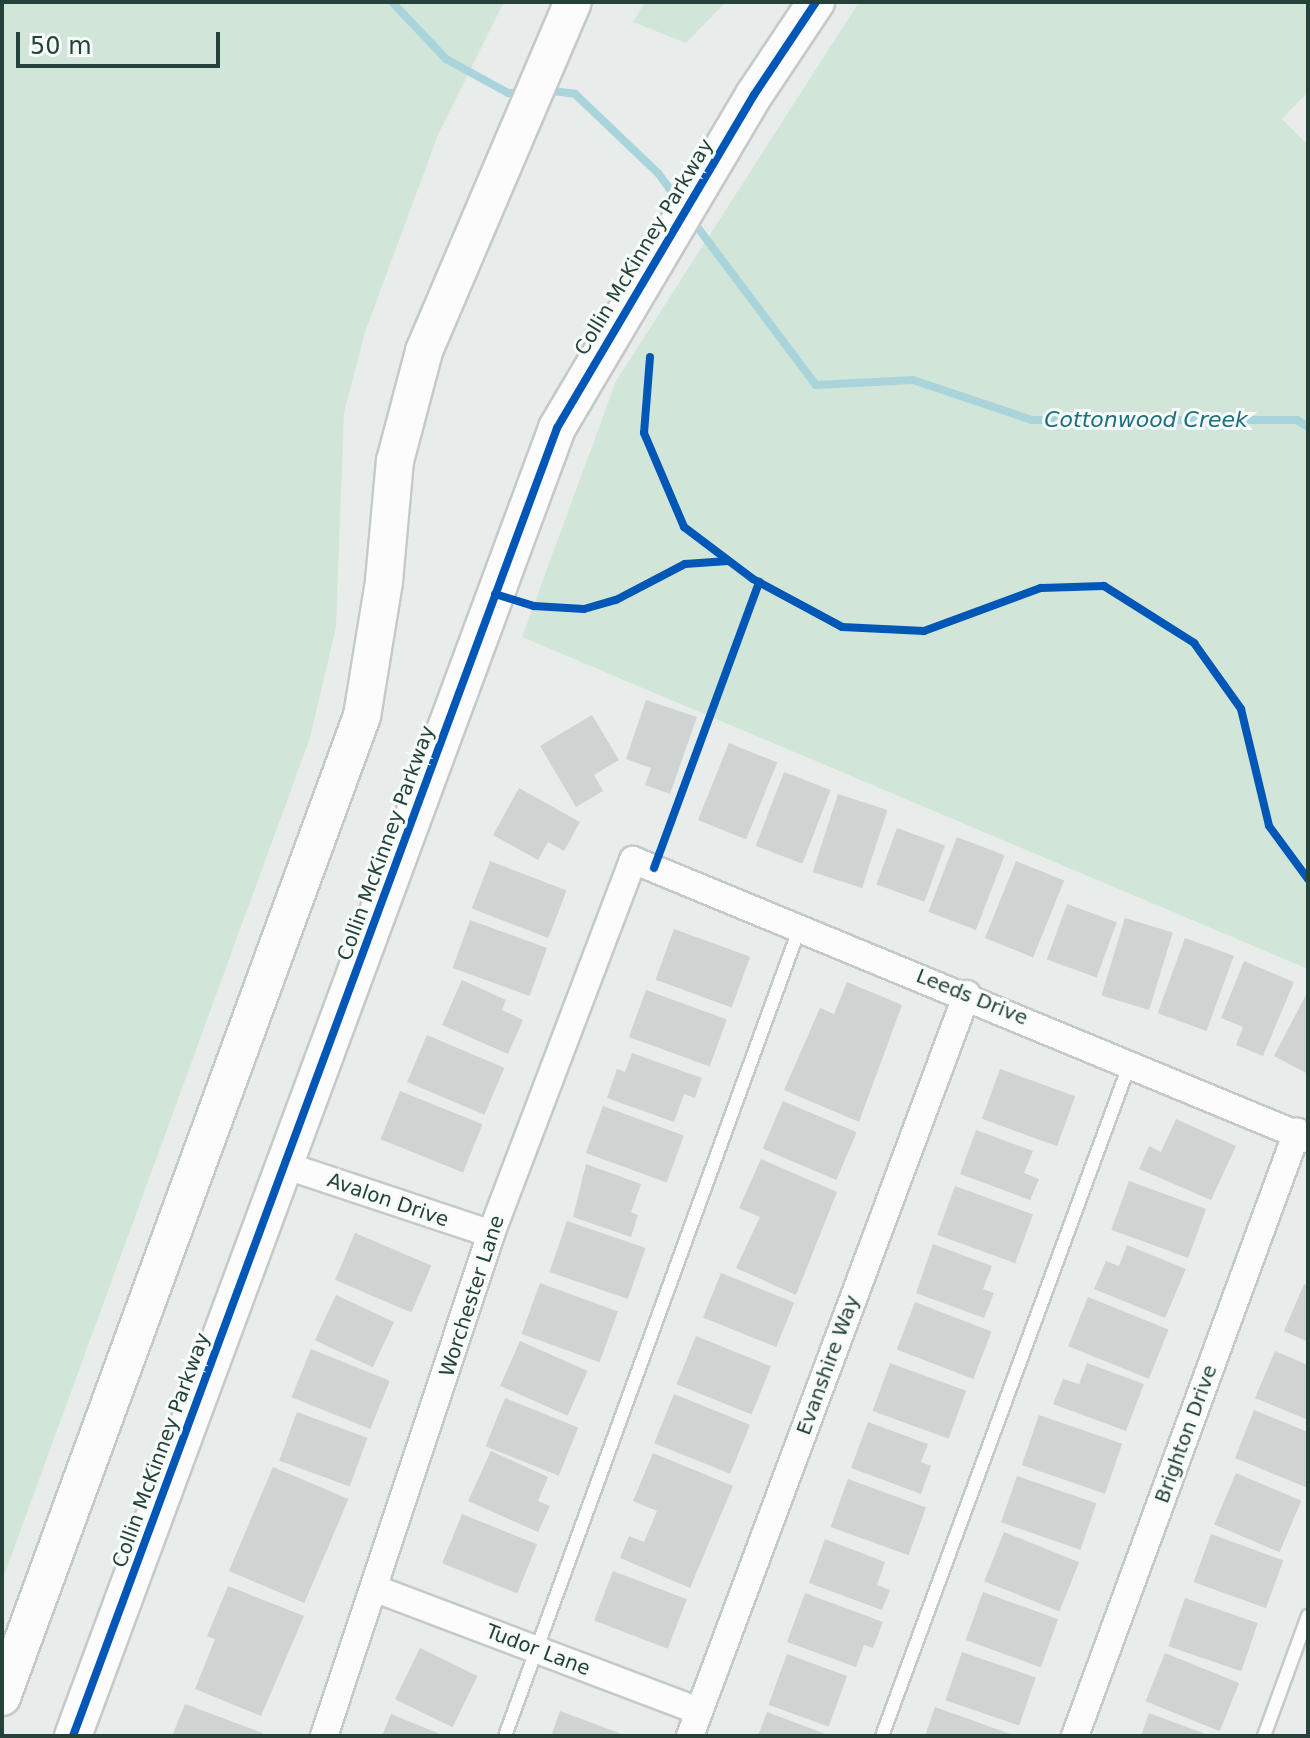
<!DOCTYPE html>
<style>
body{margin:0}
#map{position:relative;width:1310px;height:1738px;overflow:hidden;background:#e8edeb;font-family:"DejaVu Sans",sans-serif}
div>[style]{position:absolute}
.green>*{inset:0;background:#d1e6d8}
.stream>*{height:8px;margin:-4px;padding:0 4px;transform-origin:4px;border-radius:4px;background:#a9d4db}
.building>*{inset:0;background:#cfd4d2;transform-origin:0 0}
.roads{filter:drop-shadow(2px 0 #c5cac8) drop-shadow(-2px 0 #c5cac8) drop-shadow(0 2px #c5cac8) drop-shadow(0 -2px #c5cac8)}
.lane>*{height:12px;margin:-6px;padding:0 6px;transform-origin:6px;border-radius:6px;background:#fcfcfc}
.street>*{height:26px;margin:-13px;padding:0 13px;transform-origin:13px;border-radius:13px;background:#fcfcfc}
.secondary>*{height:36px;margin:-18px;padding:0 18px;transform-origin:18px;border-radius:18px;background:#fcfcfc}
.cycleway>*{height:8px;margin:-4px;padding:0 4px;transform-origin:4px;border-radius:4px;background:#0057b8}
span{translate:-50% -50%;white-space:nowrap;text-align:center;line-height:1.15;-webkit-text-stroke:6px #f7fbf9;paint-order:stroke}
.street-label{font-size:20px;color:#24423a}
.water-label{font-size:22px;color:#1c6f80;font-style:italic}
.frame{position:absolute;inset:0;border:4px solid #24423a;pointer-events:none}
.scale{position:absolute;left:16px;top:32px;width:204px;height:36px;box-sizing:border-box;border:4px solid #24423a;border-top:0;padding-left:10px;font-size:24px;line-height:28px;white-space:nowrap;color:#24423a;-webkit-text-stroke:6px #f7fbf9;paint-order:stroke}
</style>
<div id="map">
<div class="green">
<div style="clip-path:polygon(2px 2px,504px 2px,438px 135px,365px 332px,344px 413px,336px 627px,310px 738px,2px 1581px)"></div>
<div style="clip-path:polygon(645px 2px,726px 2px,686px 43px,633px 22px)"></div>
<div style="clip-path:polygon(859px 2px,1308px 2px,1308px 92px,1282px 119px,1308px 145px,1308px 969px,522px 637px,616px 381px)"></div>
</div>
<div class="stream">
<div style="left:392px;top:2px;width:79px;rotate:46.5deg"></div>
<div style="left:446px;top:59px;width:71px;rotate:28.7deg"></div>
<div style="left:508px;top:93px;width:15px;rotate:-4deg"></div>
<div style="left:544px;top:90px;width:31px;rotate:7deg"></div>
<div style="left:575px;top:94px;width:115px;rotate:43.6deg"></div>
<div style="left:658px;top:173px;width:36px;rotate:54deg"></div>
<div style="left:692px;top:220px;width:206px;rotate:53.1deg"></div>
<div style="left:816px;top:385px;width:97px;rotate:-3deg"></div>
<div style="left:913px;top:380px;width:126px;rotate:18.6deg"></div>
<div style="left:1032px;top:420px;width:265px"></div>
<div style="left:1297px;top:420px;width:13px;rotate:32deg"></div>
</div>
<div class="building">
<div style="clip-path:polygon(646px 700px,697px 717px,670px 794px,645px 785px,651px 768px,626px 759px)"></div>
<div style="clip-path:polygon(592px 715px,619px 760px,594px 775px,603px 791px,576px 807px,540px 746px)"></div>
<div style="left:729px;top:743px;width:52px;height:83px;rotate:22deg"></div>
<div style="left:784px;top:772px;width:50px;height:79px;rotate:21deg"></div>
<div style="clip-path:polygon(519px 788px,580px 822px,564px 851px,548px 842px,538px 860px,493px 835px)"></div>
<div style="left:838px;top:794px;width:52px;height:82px;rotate:18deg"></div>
<div style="left:897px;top:828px;width:51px;height:60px;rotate:20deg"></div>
<div style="left:957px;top:837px;width:51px;height:80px;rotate:21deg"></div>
<div style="left:490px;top:861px;width:82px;height:51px;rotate:21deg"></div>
<div style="left:1016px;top:861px;width:52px;height:83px;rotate:22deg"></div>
<div style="left:1067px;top:904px;width:53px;height:59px;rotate:20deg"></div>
<div style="left:1125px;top:918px;width:50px;height:81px;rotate:17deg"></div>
<div style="left:470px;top:920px;width:82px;height:51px;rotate:20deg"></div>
<div style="left:674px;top:929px;width:81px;height:54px;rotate:20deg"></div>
<div style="left:1185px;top:938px;width:52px;height:80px;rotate:20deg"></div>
<div style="clip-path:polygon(1244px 961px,1294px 982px,1263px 1056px,1236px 1045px,1243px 1027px,1221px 1018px)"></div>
<div style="clip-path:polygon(462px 980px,506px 1000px,502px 1010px,523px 1020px,508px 1054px,442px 1025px)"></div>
<div style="clip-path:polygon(847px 982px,902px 1005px,859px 1122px,784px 1090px,820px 1008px,834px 1014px)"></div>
<div style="left:646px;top:990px;width:86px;height:50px;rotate:20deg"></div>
<div style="clip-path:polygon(1308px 991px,1308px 1074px,1274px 1056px)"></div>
<div style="left:427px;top:1035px;width:84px;height:51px;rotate:23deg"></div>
<div style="clip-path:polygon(632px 1053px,702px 1078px,695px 1098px,684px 1094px,674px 1122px,607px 1098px,617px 1069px,625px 1072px)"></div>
<div style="left:1000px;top:1069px;width:80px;height:53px;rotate:20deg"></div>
<div style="left:400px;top:1091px;width:89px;height:52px;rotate:22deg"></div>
<div style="left:783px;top:1101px;width:80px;height:52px;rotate:23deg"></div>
<div style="left:603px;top:1106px;width:86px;height:50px;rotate:20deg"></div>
<div style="clip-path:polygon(1176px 1119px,1236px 1146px,1211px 1200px,1139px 1169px,1149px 1146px,1161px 1152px)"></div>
<div style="clip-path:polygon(976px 1130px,1033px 1151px,1024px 1173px,1039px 1179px,1030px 1200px,960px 1174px)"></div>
<div style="clip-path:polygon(761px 1159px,837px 1192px,796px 1295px,736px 1268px,760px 1217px,739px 1208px)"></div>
<div style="clip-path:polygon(586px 1164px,641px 1184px,631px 1212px,638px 1215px,631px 1237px,573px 1217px)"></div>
<div style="left:1129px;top:1181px;width:82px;height:52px;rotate:20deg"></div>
<div style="left:955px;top:1186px;width:83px;height:52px;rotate:20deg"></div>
<div style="left:567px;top:1221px;width:83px;height:54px;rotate:19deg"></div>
<div style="left:355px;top:1233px;width:83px;height:51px;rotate:23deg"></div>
<div style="clip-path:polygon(933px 1244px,992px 1266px,983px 1289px,994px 1293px,984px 1318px,916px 1293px)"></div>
<div style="clip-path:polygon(1127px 1245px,1186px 1269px,1165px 1318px,1094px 1289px,1106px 1261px,1119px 1266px)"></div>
<div style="left:721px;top:1273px;width:79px;height:48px;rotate:22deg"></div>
<div style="left:540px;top:1283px;width:83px;height:54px;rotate:20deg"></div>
<div style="clip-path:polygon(1304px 1284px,1308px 1286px,1308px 1342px,1284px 1331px)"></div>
<div style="left:336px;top:1295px;width:64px;height:50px;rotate:25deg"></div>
<div style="left:1088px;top:1297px;width:87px;height:53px;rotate:22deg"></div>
<div style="left:915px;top:1302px;width:82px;height:51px;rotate:21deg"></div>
<div style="left:696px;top:1336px;width:81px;height:52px;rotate:22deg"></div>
<div style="left:520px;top:1341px;width:74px;height:49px;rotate:24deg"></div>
<div style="left:311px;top:1349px;width:85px;height:52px;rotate:22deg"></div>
<div style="clip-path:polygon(1275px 1351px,1308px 1365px,1308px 1420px,1255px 1398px)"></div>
<div style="left:890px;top:1363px;width:81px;height:51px;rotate:20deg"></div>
<div style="clip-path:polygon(1087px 1363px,1144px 1384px,1126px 1431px,1053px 1404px,1063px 1379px,1079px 1384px)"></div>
<div style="left:674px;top:1394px;width:82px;height:53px;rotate:22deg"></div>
<div style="left:505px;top:1398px;width:79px;height:52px;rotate:22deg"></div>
<div style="clip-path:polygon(1254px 1410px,1308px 1432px,1308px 1488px,1235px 1458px)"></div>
<div style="left:297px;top:1412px;width:75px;height:52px;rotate:20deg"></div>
<div style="left:1039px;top:1415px;width:88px;height:53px;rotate:19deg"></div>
<div style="clip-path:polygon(868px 1422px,928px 1444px,921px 1462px,931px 1466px,921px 1494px,851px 1468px)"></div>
<div style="clip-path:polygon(491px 1451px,548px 1477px,538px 1501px,550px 1506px,538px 1532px,468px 1501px)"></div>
<div style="clip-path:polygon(653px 1453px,733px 1486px,690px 1588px,620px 1558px,629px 1536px,644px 1542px,657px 1511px,633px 1501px)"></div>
<div style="left:273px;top:1467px;width:82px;height:113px;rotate:23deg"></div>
<div style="left:1236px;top:1473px;width:71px;height:56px;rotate:23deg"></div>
<div style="left:1017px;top:1476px;width:84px;height:49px;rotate:19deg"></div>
<div style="left:848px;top:1479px;width:83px;height:51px;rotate:20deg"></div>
<div style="left:462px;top:1514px;width:81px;height:53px;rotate:22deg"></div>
<div style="left:1004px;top:1532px;width:81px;height:53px;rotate:22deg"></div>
<div style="left:1211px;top:1534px;width:77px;height:51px;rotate:20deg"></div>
<div style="clip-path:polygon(825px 1539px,885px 1562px,877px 1585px,890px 1590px,882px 1610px,809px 1583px)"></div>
<div style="left:613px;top:1571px;width:79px;height:53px;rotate:21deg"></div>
<div style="clip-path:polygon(228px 1586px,304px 1616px,261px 1716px,195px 1689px,215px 1639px,207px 1636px)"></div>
<div style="left:983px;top:1592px;width:80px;height:51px;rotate:20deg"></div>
<div style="clip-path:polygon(805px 1593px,883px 1622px,873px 1648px,864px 1645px,856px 1667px,787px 1642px)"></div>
<div style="left:1185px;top:1598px;width:77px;height:51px;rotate:19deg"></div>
<div style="left:420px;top:1648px;width:64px;height:57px;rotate:26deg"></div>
<div style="left:962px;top:1652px;width:78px;height:51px;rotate:19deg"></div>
<div style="left:1165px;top:1653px;width:80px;height:52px;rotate:22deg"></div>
<div style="left:787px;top:1654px;width:64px;height:54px;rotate:20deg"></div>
<div style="clip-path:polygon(185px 1704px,263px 1733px,261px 1736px,172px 1736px)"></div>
<div style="clip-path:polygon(935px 1707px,1016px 1736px,925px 1736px)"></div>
<div style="clip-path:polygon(560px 1711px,627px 1736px,551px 1736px)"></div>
<div style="clip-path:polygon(767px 1712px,831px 1736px,758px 1736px)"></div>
<div style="clip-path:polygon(1149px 1713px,1211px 1736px,1141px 1736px)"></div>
<div style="clip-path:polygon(391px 1714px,445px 1736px,382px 1736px)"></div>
</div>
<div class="roads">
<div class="lane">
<div style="left:505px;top:1736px;width:861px;rotate:-69.97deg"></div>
<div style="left:882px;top:1736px;width:717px;rotate:-69.77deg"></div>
<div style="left:1264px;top:1736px;width:128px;rotate:-69.9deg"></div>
</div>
<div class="street">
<div style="left:284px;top:1165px;width:218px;rotate:18.4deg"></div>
<div style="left:376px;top:1589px;width:345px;rotate:20.7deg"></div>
<div style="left:324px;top:1736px;width:529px;rotate:-71.6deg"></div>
<div style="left:491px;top:1234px;width:400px;rotate:-69.2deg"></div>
<div style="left:633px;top:860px;width:730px;rotate:22.46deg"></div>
<div style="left:690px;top:1736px;width:792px;rotate:-69.53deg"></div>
<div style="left:1075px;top:1736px;width:644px;rotate:-69.82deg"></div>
</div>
<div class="secondary">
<div style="left:2px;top:1697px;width:1045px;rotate:-69.85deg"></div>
<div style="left:362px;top:716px;width:137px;rotate:-80.7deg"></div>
<div style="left:384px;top:581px;width:121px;rotate:-84.8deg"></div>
<div style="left:395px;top:461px;width:114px;rotate:-75.2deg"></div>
<div style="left:424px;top:351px;width:379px;rotate:-66.9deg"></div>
<div style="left:73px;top:1736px;width:1395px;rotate:-69.69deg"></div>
<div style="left:557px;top:428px;width:387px;rotate:-59.4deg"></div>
<div style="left:754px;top:95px;width:112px;rotate:-56.3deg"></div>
</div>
</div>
<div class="cycleway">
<div style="left:650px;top:357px;width:76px;rotate:94.5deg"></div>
<div style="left:644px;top:433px;width:102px;rotate:66.9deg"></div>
<div style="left:684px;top:527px;width:86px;rotate:37deg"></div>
<div style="left:753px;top:579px;width:101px;rotate:28.3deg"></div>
<div style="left:842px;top:627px;width:82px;rotate:2.8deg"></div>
<div style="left:924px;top:631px;width:125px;rotate:-20.2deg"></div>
<div style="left:1041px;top:588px;width:63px;rotate:-1.8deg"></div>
<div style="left:1104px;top:586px;width:107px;rotate:32.3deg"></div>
<div style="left:1194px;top:643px;width:81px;rotate:54.5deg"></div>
<div style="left:1241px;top:709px;width:120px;rotate:76.5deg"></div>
<div style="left:1269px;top:826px;width:66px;rotate:53.7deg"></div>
<div style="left:495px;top:594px;width:41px;rotate:17.1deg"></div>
<div style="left:534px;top:606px;width:50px;rotate:3.4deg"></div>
<div style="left:584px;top:609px;width:33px;rotate:-16deg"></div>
<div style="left:616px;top:600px;width:78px;rotate:-27.6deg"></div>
<div style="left:685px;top:564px;width:43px;rotate:-4deg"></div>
<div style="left:654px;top:868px;width:305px;rotate:-69.8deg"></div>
<div style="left:73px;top:1736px;width:1395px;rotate:-69.69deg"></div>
<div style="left:557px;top:428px;width:387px;rotate:-59.4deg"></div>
<div style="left:754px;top:95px;width:112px;rotate:-56.3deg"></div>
</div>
<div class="street-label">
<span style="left:644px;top:247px;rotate:-59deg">Collin McKinney Parkway</span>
<span style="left:386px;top:843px;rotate:-70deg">Collin McKinney Parkway</span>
<span style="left:972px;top:997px;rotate:22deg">Leeds Drive</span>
<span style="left:388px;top:1200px;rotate:19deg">Avalon Drive</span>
<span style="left:472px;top:1296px;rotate:-72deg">Worchester Lane</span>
<span style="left:828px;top:1365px;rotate:-70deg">Evanshire Way</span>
<span style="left:1186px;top:1434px;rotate:-70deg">Brighton Drive</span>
<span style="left:161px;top:1450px;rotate:-70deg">Collin McKinney Parkway</span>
<span style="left:538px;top:1650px;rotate:21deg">Tudor Lane</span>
</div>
<div class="water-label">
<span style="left:1146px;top:420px">Cottonwood Creek</span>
</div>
<div class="frame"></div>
<div class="scale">50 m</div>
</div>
